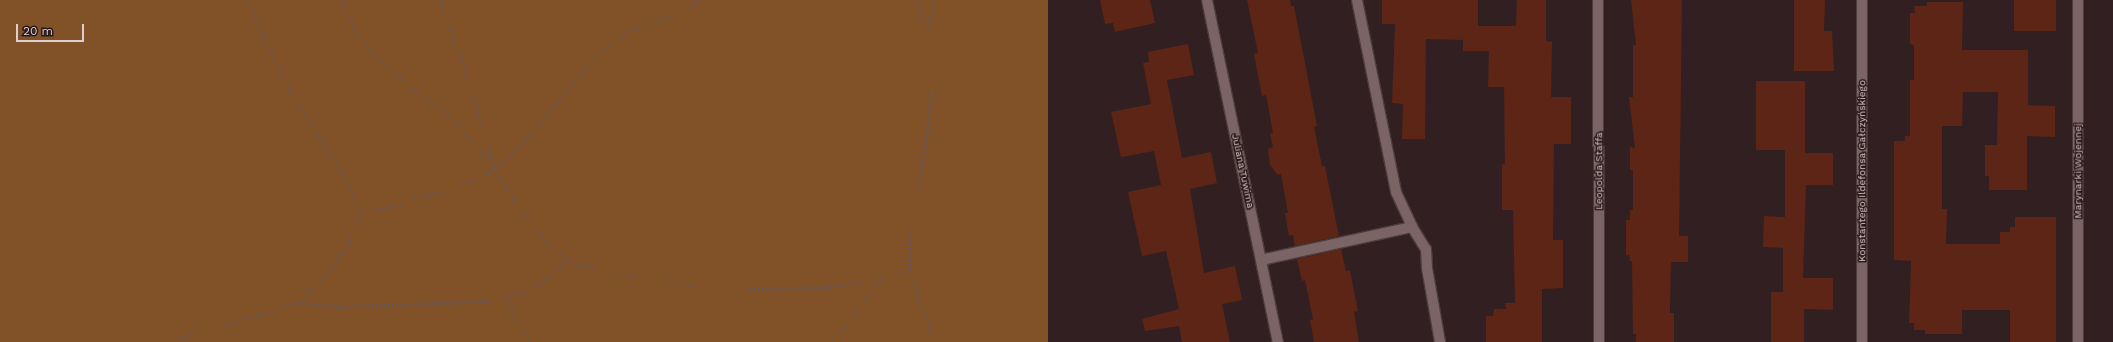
<!DOCTYPE html>
<meta charset="utf-8">
<style>
body{margin:0}
#map{position:relative;width:2113px;height:342px;overflow:hidden;background:#321f21;font-family:"Work Sans",sans-serif}
div>[style]{position:absolute}
.forest>*{inset:0;background:#815127;transform-origin:0 0}
.building>*{inset:0;background:#5d2515;transform-origin:0 0}
.path>*{height:2.5px;margin-top:-1.25px;transform-origin:0;background:repeating-linear-gradient(90deg,#69585a 0 1px,transparent 0 4px)}
.roads{filter:drop-shadow(1px 0 #4c3c3d) drop-shadow(-1px 0 #4c3c3d) drop-shadow(0 1px #4c3c3d) drop-shadow(0 -1px #4c3c3d)}
.minor>*{height:10px;margin:-5px;padding:0 5px;transform-origin:5px;border-radius:5px;background:#7a6465}
span{translate:-50% -50%;white-space:nowrap;text-align:center;line-height:1.15;-webkit-text-stroke:3px #281618;paint-order:stroke}
.street-label{font-size:10px;color:#ddcfd0}
.scale{position:absolute;left:16px;top:24px;width:68px;height:18px;box-sizing:border-box;border:2px solid #ddcfd0;border-top:0;padding-left:5px;font-size:12px;line-height:14px;white-space:nowrap;color:#ddcfd0;-webkit-text-stroke:3px #281618;paint-order:stroke}
</style>
<div id="map">
<div class="forest">
<div style="left:0;top:0;width:1048px;height:342px"></div>
</div>
<div class="building">
<div style="clip-path:polygon(1100px 0,1150px 0,1155px 23px,1115px 32px,1113px 23px,1105px 24px)"></div>
<div style="clip-path:polygon(1247px 0,1290px 0,1291px 6px,1294px 6px,1317px 126px,1314px 127px,1322px 166px,1325px 166px,1339px 236px,1295px 246px,1293px 235px,1289px 236px,1285px 213px,1288px 213px,1281px 174px,1278px 175px,1270px 165px,1268px 149px,1273px 147px,1270px 134px,1273px 133px,1266px 95px,1262px 96px,1254px 54px,1258px 53px)"></div>
<div style="clip-path:polygon(1382px 0,1478px 0,1478px 26px,1516px 26px,1517px 0,1546px 0,1546px 41px,1552px 42px,1551px 97px,1571px 97px,1571px 144px,1554px 144px,1553px 240px,1563px 240px,1563px 288px,1542px 289px,1542px 342px,1486px 342px,1486px 316px,1493px 316px,1494px 309px,1506px 309px,1505px 303px,1515px 303px,1513px 210px,1502px 210px,1502px 164px,1505px 165px,1504px 87px,1488px 87px,1489px 51px,1463px 51px,1463px 40px,1426px 39px,1425px 139px,1402px 139px,1403px 104px,1392px 103px,1395px 24px,1382px 24px)"></div>
<div style="clip-path:polygon(1631px 0,1682px 0,1679px 236px,1688px 236px,1688px 262px,1671px 262px,1670px 313px,1674px 313px,1674px 342px,1636px 342px,1636px 334px,1633px 334px,1632px 261px,1630px 261px,1629px 255px,1626px 255px,1626px 220px,1630px 220px,1630px 210px,1633px 210px,1633px 170px,1630px 170px,1630px 147px,1635px 148px,1629px 97px,1633px 97px,1633px 45px,1636px 45px)"></div>
<div style="clip-path:polygon(1794px 0,1825px 0,1824px 31px,1832px 31px,1834px 71px,1794px 71px)"></div>
<div style="left:2014px;top:0;width:42px;height:31px"></div>
<div style="clip-path:polygon(1927px 2px,1963px 2px,1962px 50px,2028px 50px,2028px 105px,2055px 106px,2055px 137px,2027px 136px,2027px 190px,1989px 190px,1989px 176px,1985px 176px,1985px 145px,1997px 145px,1998px 92px,1963px 92px,1962px 126px,1942px 126px,1942px 209px,1947px 209px,1946px 244px,2000px 244px,2000px 232px,2010px 232px,2010px 227px,2015px 227px,2015px 217px,2056px 217px,2056px 342px,2010px 342px,2010px 310px,1962px 310px,1962px 334px,1925px 334px,1925px 330px,1914px 330px,1914px 323px,1909px 323px,1911px 261px,1894px 260px,1894px 141px,1905px 141px,1905px 136px,1910px 136px,1910px 80px,1914px 80px,1914px 45px,1910px 44px,1910px 13px,1915px 13px,1914px 6px,1927px 6px)"></div>
<div style="clip-path:polygon(1188px 44px,1194px 75px,1167px 80px,1182px 158px,1211px 152px,1217px 183px,1190px 189px,1204px 273px,1235px 266px,1242px 300px,1222px 304px,1230px 342px,1182px 342px,1179px 326px,1145px 331px,1142px 319px,1179px 309px,1166px 251px,1142px 256px,1128px 192px,1161px 185px,1154px 151px,1121px 157px,1111px 112px,1151px 104px,1143px 63px,1149px 62px,1148px 52px)"></div>
<div style="clip-path:polygon(1756px 81px,1805px 81px,1805px 153px,1833px 153px,1833px 185px,1806px 185px,1803px 278px,1833px 278px,1833px 310px,1804px 309px,1804px 342px,1771px 342px,1771px 292px,1783px 292px,1783px 248px,1763px 247px,1764px 216px,1785px 217px,1785px 150px,1756px 150px)"></div>
<div style="clip-path:polygon(1341px 249px,1346px 271px,1350px 270px,1358px 311px,1354px 312px,1359px 342px,1314px 342px,1310px 320px,1313px 319px,1309px 299px,1305px 280px,1302px 281px,1297px 259px)"></div>
</div>
<div class="path">
<div style="left:342px;top:0;width:36px;rotate:66deg"></div>
<div style="left:357px;top:33px;width:26px;rotate:53deg"></div>
<div style="left:373px;top:54px;width:53px;rotate:41.2deg"></div>
<div style="left:413px;top:89px;width:53px;rotate:37.3deg"></div>
<div style="left:455px;top:121px;width:62px;rotate:50.2deg"></div>
<div style="left:495px;top:169px;width:35px;rotate:59deg"></div>
<div style="left:513px;top:199px;width:35px;rotate:53deg"></div>
<div style="left:534px;top:227px;width:22px;rotate:47deg"></div>
<div style="left:549px;top:243px;width:26px;rotate:40deg"></div>
<div style="left:569px;top:260px;width:28px;rotate:19deg"></div>
<div style="left:595px;top:269px;width:43px;rotate:9.5deg"></div>
<div style="left:637px;top:276px;width:59px;rotate:8.8deg"></div>
<div style="left:695px;top:285px;width:55px;rotate:4.2deg"></div>
<div style="left:750px;top:289px;width:80px;rotate:-1.4deg"></div>
<div style="left:830px;top:287px;width:82px;rotate:-11.3deg"></div>
<div style="left:440px;top:0;width:62px;rotate:69.2deg"></div>
<div style="left:462px;top:58px;width:114px;rotate:73.2deg"></div>
<div style="left:917px;top:0;width:30px;rotate:73deg"></div>
<div style="left:926px;top:29px;width:65px;rotate:84.7deg"></div>
<div style="left:932px;top:94px;width:50px;rotate:96.8deg"></div>
<div style="left:926px;top:144px;width:89px;rotate:100.3deg"></div>
<div style="left:910px;top:232px;width:39px;rotate:90deg"></div>
<div style="left:910px;top:271px;width:75px;rotate:70.6deg"></div>
<div style="left:927px;top:28px;width:29px;rotate:-72deg"></div>
<div style="left:361px;top:215px;width:114px;rotate:-16.8deg"></div>
<div style="left:470px;top:182px;width:28px;rotate:-27deg"></div>
<div style="left:495px;top:169px;width:40px;rotate:-43deg"></div>
<div style="left:524px;top:142px;width:112px;rotate:-50.5deg"></div>
<div style="left:595px;top:56px;width:44px;rotate:-36.6deg"></div>
<div style="left:630px;top:30px;width:59px;rotate:-20deg"></div>
<div style="left:685px;top:10px;width:18px;rotate:-34deg"></div>
<div style="left:506px;top:298px;width:50px;rotate:62.4deg"></div>
<div style="left:298px;top:302px;width:34px;rotate:8deg"></div>
<div style="left:332px;top:307px;width:159px;rotate:-2.2deg"></div>
<div style="left:491px;top:301px;width:30px;rotate:-14deg"></div>
<div style="left:520px;top:294px;width:24px;rotate:-28deg"></div>
<div style="left:541px;top:283px;width:36px;rotate:-39deg"></div>
<div style="left:171px;top:342px;width:29px;rotate:-25deg"></div>
<div style="left:197px;top:330px;width:41px;rotate:-11.3deg"></div>
<div style="left:237px;top:322px;width:63px;rotate:-18.4deg"></div>
<div style="left:297px;top:302px;width:36px;rotate:-42deg"></div>
<div style="left:324px;top:278px;width:37px;rotate:-54deg"></div>
<div style="left:346px;top:248px;width:36px;rotate:-66deg"></div>
<div style="left:361px;top:215px;width:49px;rotate:-114deg"></div>
<div style="left:341px;top:170px;width:87px;rotate:-123.7deg"></div>
<div style="left:293px;top:98px;width:109px;rotate:-115.6deg"></div>
<div style="left:833px;top:342px;width:81px;rotate:-52.6deg"></div>
</div>
<div class="roads">
<div class="minor">
<div style="left:1207px;top:0;width:349px;rotate:78.3deg"></div>
<div style="left:1357px;top:0;width:196px;rotate:78.5deg"></div>
<div style="left:1396px;top:192px;width:38px;rotate:65deg"></div>
<div style="left:1598px;top:0;width:342px;rotate:89.8deg"></div>
<div style="left:2078px;top:0;width:342px;rotate:90deg"></div>
<div style="left:1261px;top:260px;width:155px;rotate:-12.3deg"></div>
<div style="left:1412px;top:227px;width:26px;rotate:58deg"></div>
<div style="left:1426px;top:249px;width:19px;rotate:87deg"></div>
<div style="left:1427px;top:268px;width:75px;rotate:80deg"></div>
<div style="left:1862px;top:342px;width:342px;rotate:-90deg"></div>
</div>
</div>
<div class="street-label">
<span style="left:1243px;top:171px;rotate:78deg">Juliana Tuwima</span>
<span style="left:1599px;top:171px;rotate:-90deg">Leopolda Staffa</span>
<span style="left:1862px;top:171px;rotate:-90deg">Konstantego Ildefonsa Gałczyńskiego</span>
<span style="left:2078px;top:171px;rotate:-90deg">Marynarki Wojennej</span>
</div>
<div class="scale">20 m</div>
</div>
